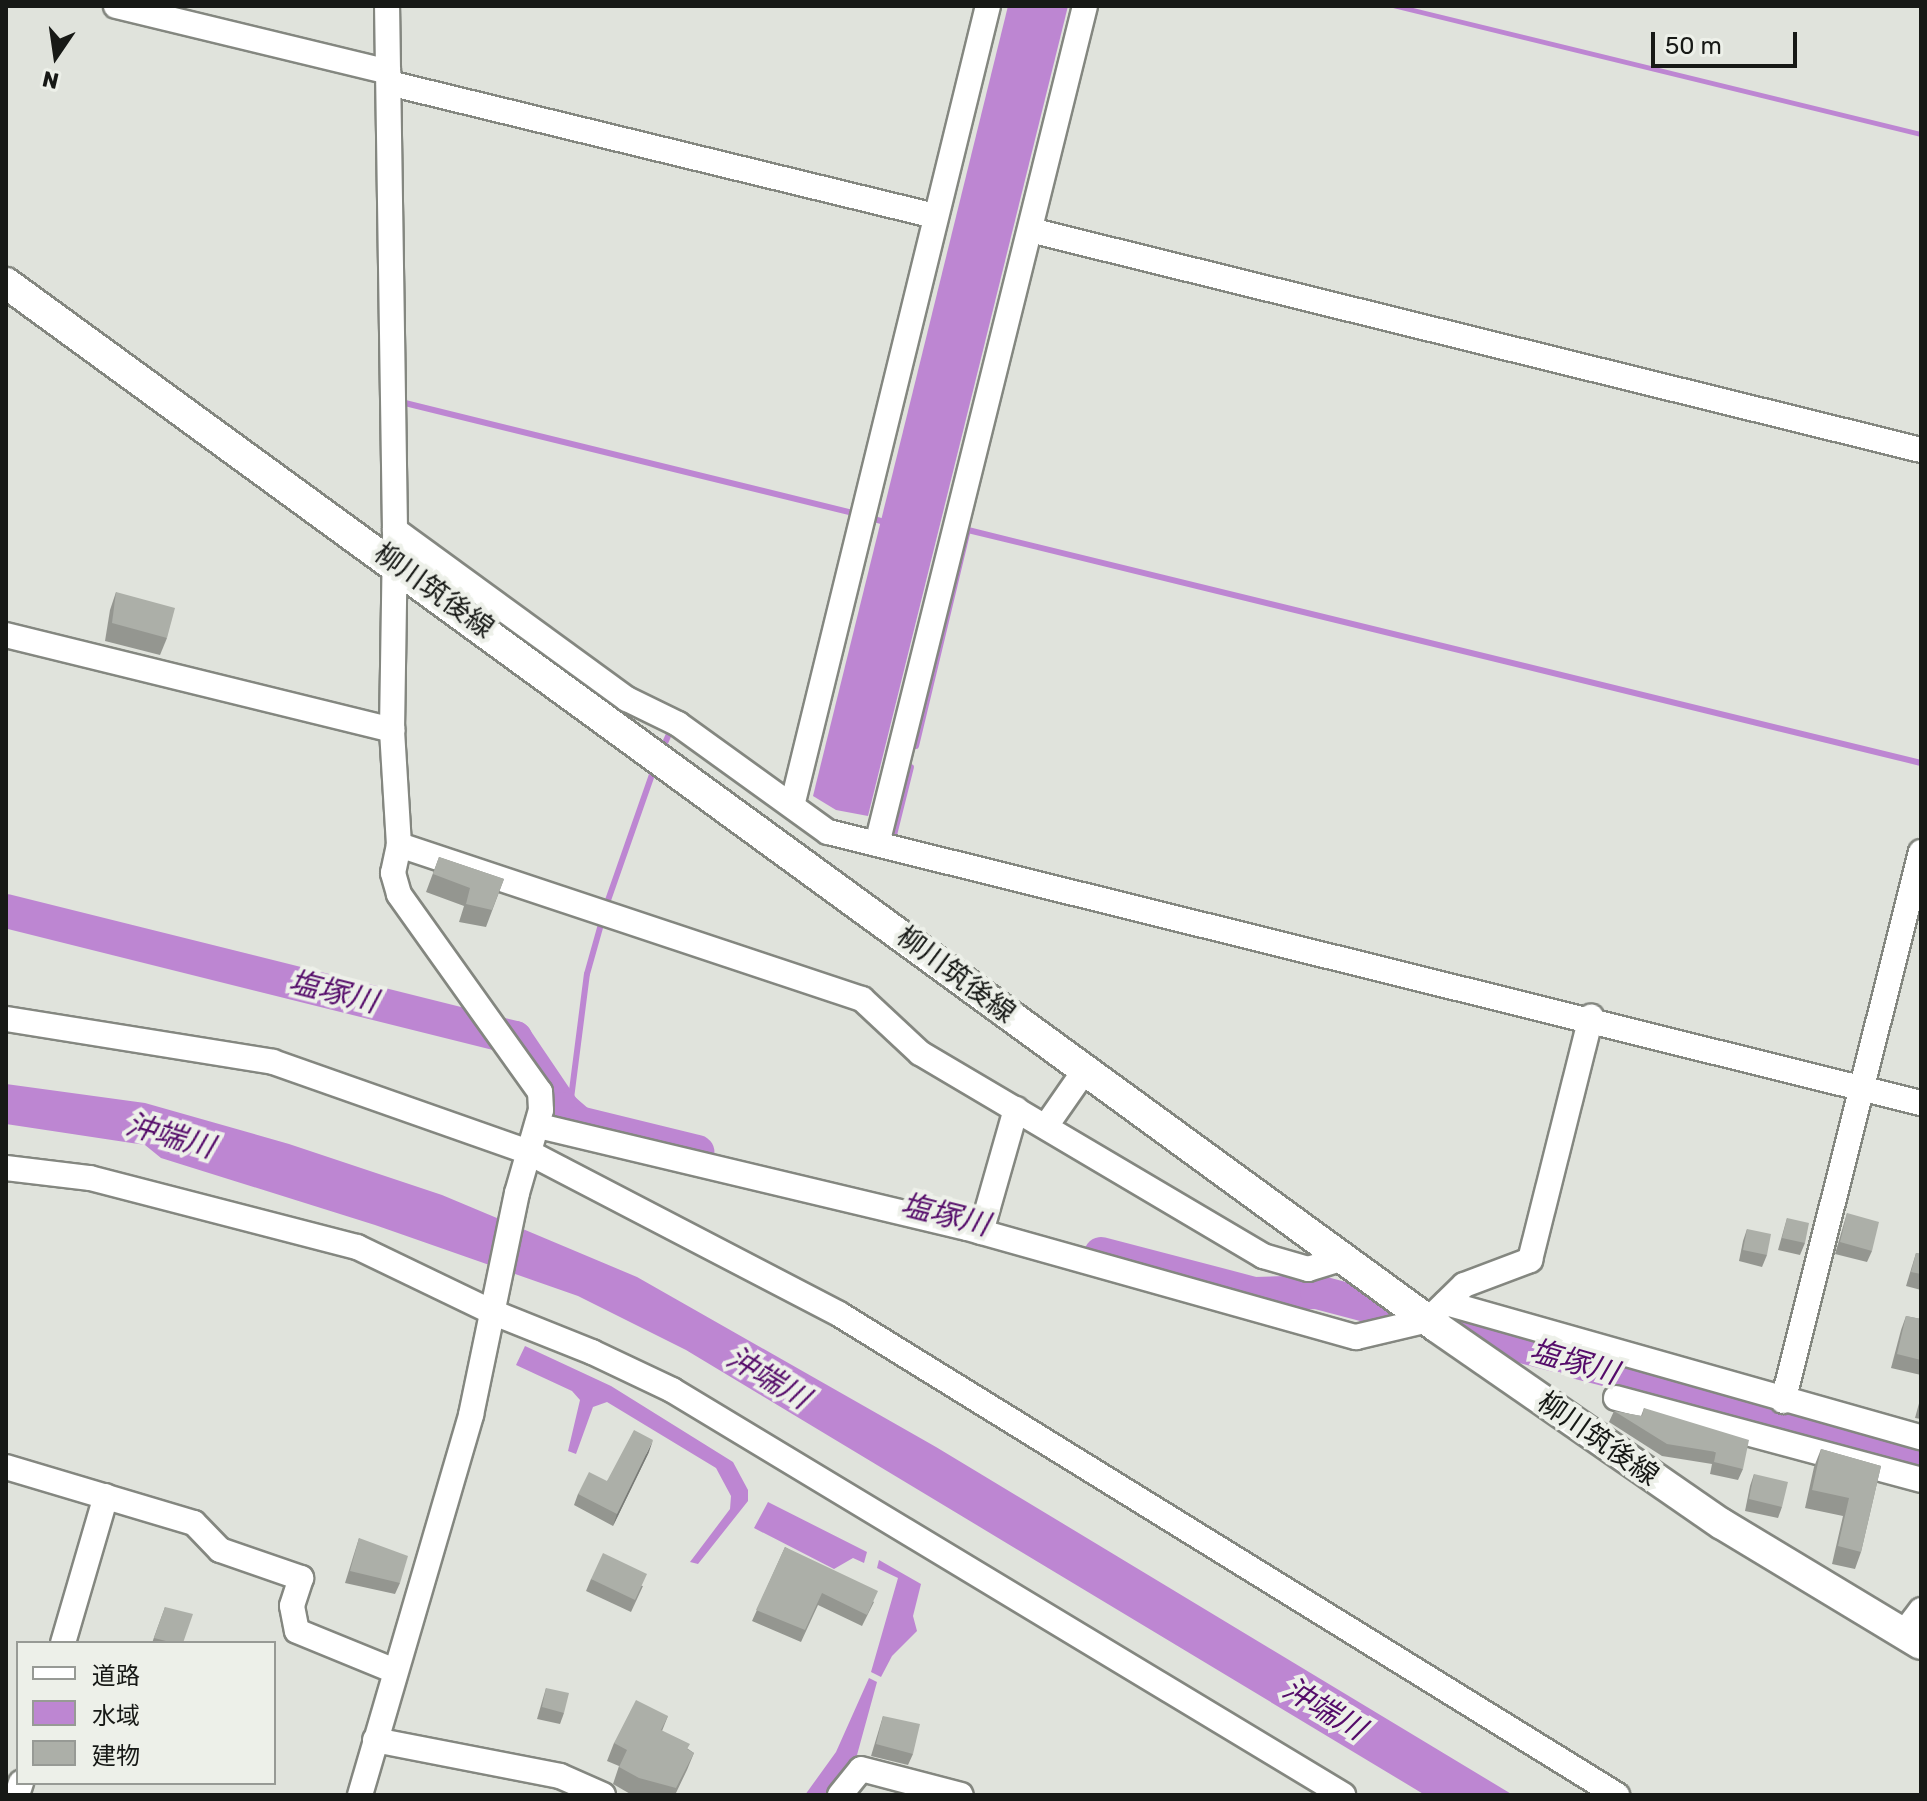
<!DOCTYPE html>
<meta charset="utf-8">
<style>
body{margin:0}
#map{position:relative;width:1927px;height:1801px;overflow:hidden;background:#e0e3dc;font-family:Rubik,"Noto Sans JP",sans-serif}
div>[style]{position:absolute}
.water>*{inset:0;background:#bd86d2}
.stream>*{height:6px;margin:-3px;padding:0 3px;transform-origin:3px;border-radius:3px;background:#bd86d2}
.river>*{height:34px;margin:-17px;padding:0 17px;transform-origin:17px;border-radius:17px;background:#bd86d2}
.roads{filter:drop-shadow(2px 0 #848780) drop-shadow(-2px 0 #848780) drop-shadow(0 2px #848780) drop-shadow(0 -2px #848780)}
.minor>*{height:24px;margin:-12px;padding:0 12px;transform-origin:12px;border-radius:12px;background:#fff}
.major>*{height:30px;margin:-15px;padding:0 15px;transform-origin:15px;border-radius:15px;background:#fff}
.wall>*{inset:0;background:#949690}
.shaded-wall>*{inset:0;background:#787a76}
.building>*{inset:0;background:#acafa8}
span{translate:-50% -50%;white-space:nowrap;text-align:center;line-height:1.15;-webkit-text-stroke:8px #edf0e9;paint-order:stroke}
.street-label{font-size:28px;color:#171916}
.water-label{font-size:30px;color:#550c6a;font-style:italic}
.frame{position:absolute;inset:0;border:8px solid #171916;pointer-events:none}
.legend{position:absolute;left:16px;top:1641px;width:260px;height:144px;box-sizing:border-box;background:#edf0e9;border:2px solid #979a95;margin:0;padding:10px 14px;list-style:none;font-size:24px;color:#171916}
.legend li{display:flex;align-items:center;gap:16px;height:40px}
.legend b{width:40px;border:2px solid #979a95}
.north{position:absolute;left:16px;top:16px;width:80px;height:80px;-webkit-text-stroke:6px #edf0e9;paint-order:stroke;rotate:193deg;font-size:22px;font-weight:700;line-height:32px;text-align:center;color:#171916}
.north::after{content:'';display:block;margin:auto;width:28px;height:36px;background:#171916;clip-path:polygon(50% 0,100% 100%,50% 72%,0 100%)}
.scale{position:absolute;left:1651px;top:32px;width:146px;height:36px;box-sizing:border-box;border:4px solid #171916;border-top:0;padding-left:10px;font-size:24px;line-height:28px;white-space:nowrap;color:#171916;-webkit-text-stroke:6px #edf0e9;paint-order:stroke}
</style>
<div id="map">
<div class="water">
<i style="clip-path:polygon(1008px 6px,1068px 6px,868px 816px,836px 810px,813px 796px)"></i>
<i style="clip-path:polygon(1385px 6px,1405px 6px,1921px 132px,1921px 137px)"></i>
<i style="clip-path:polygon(6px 1084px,145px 1103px,289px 1144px,442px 1195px,637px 1277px,936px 1447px,1513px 1795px,1425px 1795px,686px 1350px,578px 1296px,375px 1225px,161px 1158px,145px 1145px,6px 1124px)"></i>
<i style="clip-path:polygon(1506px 1329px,1921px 1446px,1921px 1467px,1575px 1379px,1513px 1351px)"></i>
<i style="clip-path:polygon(525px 1346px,611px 1386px,733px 1462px,748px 1490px,748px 1501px,698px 1564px,690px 1562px,730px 1509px,731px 1496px,716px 1468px,607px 1402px,593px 1407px,576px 1454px,568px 1451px,580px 1400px,572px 1391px,516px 1365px)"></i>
<i style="clip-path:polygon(768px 1502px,867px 1552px,864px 1563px,853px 1558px,834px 1569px,754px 1528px)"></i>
<i style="clip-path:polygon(879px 1560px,921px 1584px,913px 1616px,917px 1631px,892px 1656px,881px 1677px,871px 1672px,898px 1578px,877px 1568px)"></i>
<i style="clip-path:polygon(869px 1678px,877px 1682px,857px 1755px,829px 1795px,805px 1795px,836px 1752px)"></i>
</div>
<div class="stream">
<i style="left:405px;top:403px;width:464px;rotate:13.8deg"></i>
<i style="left:867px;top:517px;width:15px;rotate:16deg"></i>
<i style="left:916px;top:746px;width:222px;rotate:-76.5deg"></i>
<i style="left:968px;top:530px;width:981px;rotate:13.74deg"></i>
<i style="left:661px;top:752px;width:22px;rotate:-66deg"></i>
<i style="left:670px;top:732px;width:7px;rotate:34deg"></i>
<i style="left:893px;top:839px;width:74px;rotate:-76deg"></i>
<i style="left:606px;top:906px;width:148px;rotate:-70.7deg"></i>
<i style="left:569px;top:1114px;width:141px;rotate:-82.7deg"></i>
<i style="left:587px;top:974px;width:59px;rotate:-74.3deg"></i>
</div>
<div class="river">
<i style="left:6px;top:911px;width:525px;rotate:14.01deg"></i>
<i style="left:515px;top:1038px;width:86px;rotate:55.9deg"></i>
<i style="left:563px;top:1109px;width:21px;rotate:41deg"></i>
<i style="left:579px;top:1123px;width:122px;rotate:13.8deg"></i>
<i style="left:1101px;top:1254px;width:159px;rotate:14.6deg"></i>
<i style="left:1255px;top:1294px;width:62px;rotate:-1.8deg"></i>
<i style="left:1317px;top:1292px;width:247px;rotate:14.8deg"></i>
</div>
<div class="roads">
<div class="minor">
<i style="left:116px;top:6px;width:280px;rotate:13.6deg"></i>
<i style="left:389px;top:83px;width:562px;rotate:13.69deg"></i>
<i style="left:1030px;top:230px;width:918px;rotate:13.87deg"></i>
<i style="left:395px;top:530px;width:287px;rotate:36.1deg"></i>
<i style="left:627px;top:699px;width:57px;rotate:26.1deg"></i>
<i style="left:678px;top:724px;width:185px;rotate:35.8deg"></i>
<i style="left:828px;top:832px;width:1126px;rotate:13.93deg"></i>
<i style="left:6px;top:635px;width:398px;rotate:13.8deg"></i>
<i style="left:793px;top:802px;width:820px;rotate:-76.24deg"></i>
<i style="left:877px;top:844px;width:863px;rotate:-76.06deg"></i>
<i style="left:399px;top:845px;width:488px;rotate:18.4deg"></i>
<i style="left:862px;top:999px;width:79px;rotate:43deg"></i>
<i style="left:920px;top:1053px;width:399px;rotate:30.6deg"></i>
<i style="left:1263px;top:1256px;width:47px;rotate:16.1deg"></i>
<i style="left:1308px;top:1269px;width:39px;rotate:-17deg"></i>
<i style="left:6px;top:1019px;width:270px;rotate:9.1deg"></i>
<i style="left:273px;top:1062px;width:268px;rotate:19.4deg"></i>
<i style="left:526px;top:1151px;width:353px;rotate:27.5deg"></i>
<i style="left:839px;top:1314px;width:915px;rotate:31.73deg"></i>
<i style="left:539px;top:1126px;width:440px;rotate:13.4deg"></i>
<i style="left:967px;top:1228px;width:404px;rotate:15.7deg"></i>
<i style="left:1356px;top:1337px;width:74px;rotate:-13.3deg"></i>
<i style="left:1428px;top:1320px;width:50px;rotate:-44.2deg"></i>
<i style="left:1464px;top:1285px;width:71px;rotate:-20.7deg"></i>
<i style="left:1530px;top:1260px;width:251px;rotate:-75.9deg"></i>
<i style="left:1046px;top:1126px;width:68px;rotate:-55.1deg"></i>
<i style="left:6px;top:1168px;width:85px;rotate:6.8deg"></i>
<i style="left:90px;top:1178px;width:276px;rotate:14.5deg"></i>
<i style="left:357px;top:1247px;width:150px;rotate:25.7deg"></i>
<i style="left:492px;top:1312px;width:108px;rotate:21.8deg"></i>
<i style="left:592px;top:1352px;width:89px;rotate:25.4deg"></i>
<i style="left:672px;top:1390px;width:784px;rotate:31.11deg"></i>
<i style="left:981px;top:1232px;width:128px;rotate:-74.1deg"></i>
<i style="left:1446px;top:1303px;width:494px;rotate:15.8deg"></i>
<i style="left:1616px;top:1398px;width:316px;rotate:15deg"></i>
<i style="left:1783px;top:1401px;width:566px;rotate:-75.89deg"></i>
<i style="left:6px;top:1467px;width:196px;rotate:16.6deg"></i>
<i style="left:194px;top:1523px;width:37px;rotate:46deg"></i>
<i style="left:220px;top:1550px;width:86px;rotate:19.1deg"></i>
<i style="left:301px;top:1578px;width:29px;rotate:108deg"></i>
<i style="left:292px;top:1606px;width:25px;rotate:79deg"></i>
<i style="left:297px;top:1631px;width:106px;rotate:22.2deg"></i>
<i style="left:1903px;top:1634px;width:30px;rotate:-53deg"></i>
<i style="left:63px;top:1643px;width:153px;rotate:-73.7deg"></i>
<i style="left:375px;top:1740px;width:188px;rotate:11deg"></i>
<i style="left:560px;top:1776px;width:47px;rotate:23.8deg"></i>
<i style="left:17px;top:1795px;width:13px;rotate:-72deg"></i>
<i style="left:360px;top:1795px;width:396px;rotate:-73.7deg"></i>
<i style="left:471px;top:1415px;width:227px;rotate:-78.3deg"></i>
<i style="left:517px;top:1193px;width:86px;rotate:-73.9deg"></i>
<i style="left:541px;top:1110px;width:18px;rotate:-93deg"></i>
<i style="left:540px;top:1092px;width:243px;rotate:-125.5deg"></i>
<i style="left:399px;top:894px;width:22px;rotate:-106deg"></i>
<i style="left:393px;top:873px;width:29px;rotate:-78deg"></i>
<i style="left:399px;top:845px;width:115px;rotate:-93.5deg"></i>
<i style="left:392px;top:730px;width:200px;rotate:-89.1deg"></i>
<i style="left:395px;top:530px;width:524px;rotate:-90.87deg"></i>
<i style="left:840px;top:1795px;width:33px;rotate:-51deg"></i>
<i style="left:861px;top:1769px;width:103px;rotate:14.6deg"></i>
</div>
<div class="major">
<i style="left:6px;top:283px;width:1771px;rotate:36.11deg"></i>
<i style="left:1437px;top:1327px;width:346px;rotate:34.7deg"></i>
<i style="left:1722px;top:1524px;width:232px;rotate:31.1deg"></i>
</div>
</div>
<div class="wall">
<i style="clip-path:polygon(116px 592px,167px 638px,160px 655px,105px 641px,110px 610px)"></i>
<i style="clip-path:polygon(439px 857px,504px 879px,486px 927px,459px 922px,464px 906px,426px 892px)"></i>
<i style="clip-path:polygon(1847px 1213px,1872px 1251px,1867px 1262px,1835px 1254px)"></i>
<i style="clip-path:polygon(1787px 1218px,1805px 1243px,1800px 1255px,1778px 1250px)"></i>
<i style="clip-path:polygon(1747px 1229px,1767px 1255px,1762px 1267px,1739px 1261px,1743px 1241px)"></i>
<i style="clip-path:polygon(1916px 1253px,1921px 1254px,1921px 1290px,1906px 1286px)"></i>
<i style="clip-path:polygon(1906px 1316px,1921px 1319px,1921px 1375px,1891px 1368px,1901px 1330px)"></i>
<i style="clip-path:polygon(1921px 1396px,1921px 1419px,1915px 1418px)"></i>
<i style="clip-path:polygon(1644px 1408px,1743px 1469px,1738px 1480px,1710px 1474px,1712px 1464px,1662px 1456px,1609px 1422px,1614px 1411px,1641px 1416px)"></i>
<i style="clip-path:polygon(1821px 1449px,1881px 1466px,1861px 1552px,1855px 1569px,1832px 1564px,1843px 1516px,1805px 1508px,1814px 1467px)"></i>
<i style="clip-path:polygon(649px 1452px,613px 1526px,574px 1505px,578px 1494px,607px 1481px)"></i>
<i style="clip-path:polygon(1754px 1474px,1782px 1507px,1778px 1518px,1745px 1511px,1750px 1486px)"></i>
<i style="clip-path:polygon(359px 1538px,400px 1583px,395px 1594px,345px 1583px)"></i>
<i style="clip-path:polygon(785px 1547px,874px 1602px,862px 1626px,818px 1605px,801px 1642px,752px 1621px)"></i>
<i style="clip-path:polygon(591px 1579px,643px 1586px,631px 1612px,586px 1591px)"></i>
<i style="clip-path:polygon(165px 1607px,183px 1643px,152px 1643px)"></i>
<i style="clip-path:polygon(546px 1688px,564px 1713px,560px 1724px,537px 1719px)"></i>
<i style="clip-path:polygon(668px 1716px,662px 1731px,694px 1753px,687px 1770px,675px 1795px,632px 1795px,613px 1784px,619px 1766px,607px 1761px,614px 1743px)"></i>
<i style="clip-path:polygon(883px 1716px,913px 1754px,908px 1765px,871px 1756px)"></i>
</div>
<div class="shaded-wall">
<i style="clip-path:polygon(653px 1440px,649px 1452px,613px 1526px,617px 1514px)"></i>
</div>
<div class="building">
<i style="clip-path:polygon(116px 592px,175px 608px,167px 638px,112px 623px)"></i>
<i style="clip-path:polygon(439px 857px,504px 879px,492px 910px,466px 904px,470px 888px,433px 874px)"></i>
<i style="clip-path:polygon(1847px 1213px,1879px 1222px,1872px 1251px,1840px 1242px)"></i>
<i style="clip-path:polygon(1787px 1218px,1809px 1223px,1805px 1243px,1782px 1238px)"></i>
<i style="clip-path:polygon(1747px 1229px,1771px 1234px,1767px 1255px,1743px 1250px)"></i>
<i style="clip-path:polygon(1916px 1253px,1921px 1254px,1921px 1274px,1911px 1272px)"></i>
<i style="clip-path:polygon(1906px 1316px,1921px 1319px,1921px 1360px,1897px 1354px)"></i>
<i style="clip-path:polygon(1644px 1408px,1749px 1440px,1743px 1469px,1714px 1462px,1716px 1452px,1667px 1444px,1614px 1411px,1642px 1416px)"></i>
<i style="clip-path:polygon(634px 1430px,653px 1440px,617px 1514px,578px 1494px,589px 1472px,607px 1481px)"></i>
<i style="clip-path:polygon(1821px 1449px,1881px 1466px,1861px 1552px,1838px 1546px,1849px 1498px,1812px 1490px)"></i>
<i style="clip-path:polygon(1754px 1474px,1788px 1482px,1782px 1507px,1749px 1499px)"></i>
<i style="clip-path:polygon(359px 1538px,408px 1556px,400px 1583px,350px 1571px)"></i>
<i style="clip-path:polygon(785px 1547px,878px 1591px,867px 1615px,822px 1593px,805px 1630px,756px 1610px)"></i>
<i style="clip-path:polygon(603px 1553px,647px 1574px,635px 1600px,591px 1579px)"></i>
<i style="clip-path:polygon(165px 1607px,193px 1614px,183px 1643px,174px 1643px,154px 1638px)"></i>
<i style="clip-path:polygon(546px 1688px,569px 1693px,564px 1713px,542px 1707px)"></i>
<i style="clip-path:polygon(636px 1700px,668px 1716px,661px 1730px,690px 1744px,687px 1749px,694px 1753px,676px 1788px,639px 1778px,619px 1767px,627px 1750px,614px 1743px)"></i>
<i style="clip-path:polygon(883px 1716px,920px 1724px,913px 1754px,876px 1744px)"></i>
</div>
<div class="street-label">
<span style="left:434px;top:591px;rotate:36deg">柳川筑後線</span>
<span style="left:956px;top:975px;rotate:37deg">柳川筑後線</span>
<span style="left:1598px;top:1439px;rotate:35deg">柳川筑後線</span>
</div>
<div class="water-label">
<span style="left:333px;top:992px;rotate:14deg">塩塚川</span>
<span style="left:170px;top:1136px;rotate:16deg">沖端川</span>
<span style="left:945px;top:1215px;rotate:14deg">塩塚川</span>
<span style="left:1574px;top:1362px;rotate:16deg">塩塚川</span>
<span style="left:768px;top:1378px;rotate:31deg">沖端川</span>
<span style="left:1324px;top:1709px;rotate:31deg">沖端川</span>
</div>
<div class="frame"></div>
<ul class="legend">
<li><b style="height:10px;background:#fff"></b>道路</li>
<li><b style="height:22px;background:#bd86d2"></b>水域</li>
<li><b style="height:22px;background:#acafa8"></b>建物</li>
</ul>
<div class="north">N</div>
<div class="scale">50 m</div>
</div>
